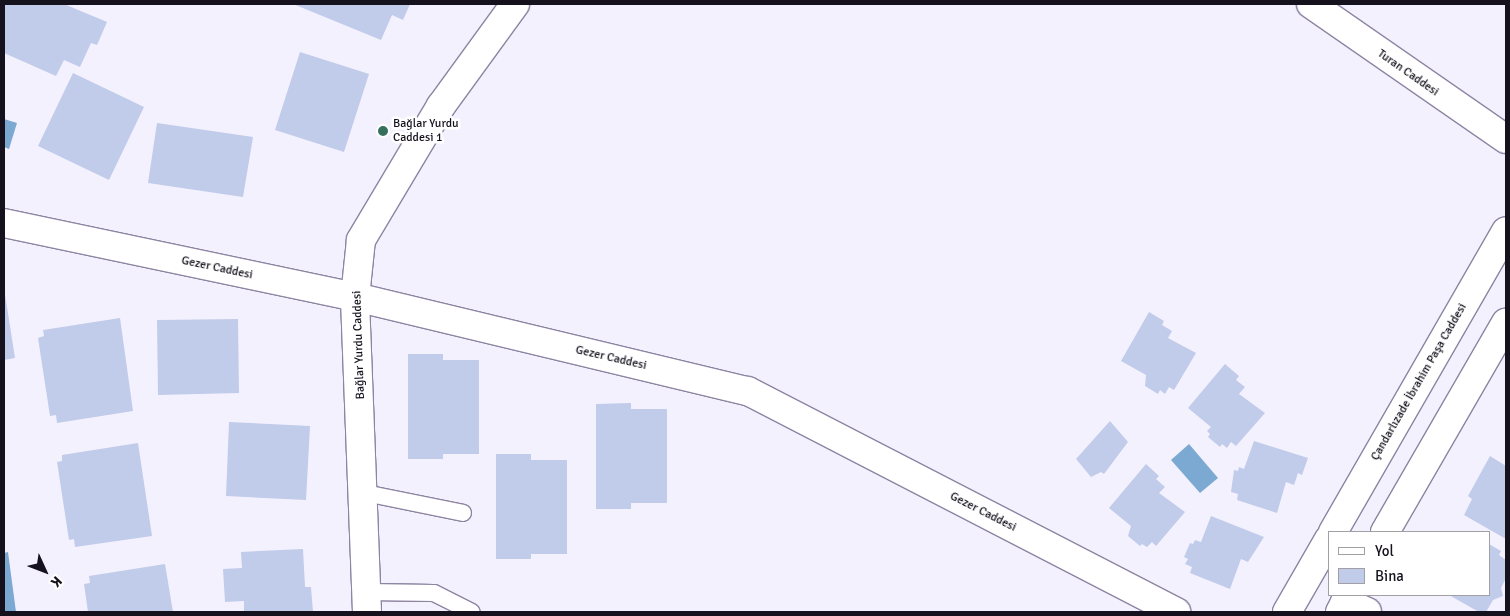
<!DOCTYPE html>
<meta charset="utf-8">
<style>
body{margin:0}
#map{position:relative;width:1510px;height:616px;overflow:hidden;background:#f4f1fe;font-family:Signika,sans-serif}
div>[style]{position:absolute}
.water>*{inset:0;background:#7ca9d2}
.building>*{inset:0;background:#c1cbea}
.roads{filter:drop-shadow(1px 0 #8d84a2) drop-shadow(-1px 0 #8d84a2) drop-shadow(0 1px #8d84a2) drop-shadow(0 -1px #8d84a2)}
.lane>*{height:16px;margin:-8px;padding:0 8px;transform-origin:8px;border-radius:8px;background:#fff}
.street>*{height:28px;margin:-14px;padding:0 14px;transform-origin:14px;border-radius:14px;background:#fff}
.secondary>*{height:28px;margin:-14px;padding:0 14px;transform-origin:14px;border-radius:14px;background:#fff}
.dots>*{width:14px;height:14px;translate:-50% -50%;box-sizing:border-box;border:2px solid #fff;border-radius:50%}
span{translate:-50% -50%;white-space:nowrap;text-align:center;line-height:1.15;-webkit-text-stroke:5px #fff;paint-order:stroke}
.street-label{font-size:12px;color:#16121d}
.poi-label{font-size:12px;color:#16121d}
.left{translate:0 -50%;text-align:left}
.frame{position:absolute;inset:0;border:5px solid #16121d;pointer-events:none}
.legend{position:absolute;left:1328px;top:531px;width:162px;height:65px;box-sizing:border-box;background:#fff;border:1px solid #a2a0a5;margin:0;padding:6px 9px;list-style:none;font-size:15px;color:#16121d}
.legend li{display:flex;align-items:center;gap:10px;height:25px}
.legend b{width:25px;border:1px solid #a2a0a5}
.north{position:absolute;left:20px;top:546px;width:50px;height:50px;-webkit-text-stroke:4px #fff;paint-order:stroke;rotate:133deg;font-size:14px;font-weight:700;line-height:20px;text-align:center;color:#16121d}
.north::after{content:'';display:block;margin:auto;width:18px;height:22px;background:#16121d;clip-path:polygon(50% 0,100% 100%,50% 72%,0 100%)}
</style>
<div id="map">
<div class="water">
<i style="clip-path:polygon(4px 119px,17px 123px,9px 149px,4px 147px)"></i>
<i style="clip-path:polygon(1189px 444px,1218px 478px,1200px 493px,1171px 460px)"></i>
<i style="clip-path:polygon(8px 552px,16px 612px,4px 612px,4px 553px)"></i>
</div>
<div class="building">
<i style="clip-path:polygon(4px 4px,64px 4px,107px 22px,97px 45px,91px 43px,80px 67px,64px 60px,56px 76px,4px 53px)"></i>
<i style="clip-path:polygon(293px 4px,410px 4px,403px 20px,392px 15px,381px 40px)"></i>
<i style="clip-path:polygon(300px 52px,369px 74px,344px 152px,275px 130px)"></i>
<i style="clip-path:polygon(73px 73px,144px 107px,109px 180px,38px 146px)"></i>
<i style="clip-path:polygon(157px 123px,253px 137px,243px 197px,148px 183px)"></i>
<i style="clip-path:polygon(4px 288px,15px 358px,4px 360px)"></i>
<i style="clip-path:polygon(1149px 312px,1164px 321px,1162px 325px,1172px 331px,1168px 338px,1196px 353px,1174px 390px,1169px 387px,1165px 394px,1160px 390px,1158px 394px,1145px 386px,1146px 375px,1121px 361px)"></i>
<i style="clip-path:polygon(120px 318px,133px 411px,57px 423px,56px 415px,50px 416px,38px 338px,44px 336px,43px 330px)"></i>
<i style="clip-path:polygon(238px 319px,239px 393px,158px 395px,157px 320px)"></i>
<i style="clip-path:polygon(408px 354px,443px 354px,443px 360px,479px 360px,479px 454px,443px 454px,443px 459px,408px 459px)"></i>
<i style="clip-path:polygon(1225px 364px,1239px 376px,1236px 380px,1245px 387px,1239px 394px,1265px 413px,1236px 446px,1231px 442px,1227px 448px,1222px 444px,1220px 447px,1208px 437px,1210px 434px,1207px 431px,1211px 427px,1188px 408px)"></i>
<i style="clip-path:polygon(631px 403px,631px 409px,667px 409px,667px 503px,631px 503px,631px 509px,596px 509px,596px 404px)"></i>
<i style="clip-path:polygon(1110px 421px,1128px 442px,1104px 474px,1101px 472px,1091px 477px,1076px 459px)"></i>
<i style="clip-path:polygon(229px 422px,310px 426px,306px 500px,226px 496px)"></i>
<i style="clip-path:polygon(1254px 441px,1308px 458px,1302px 475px,1298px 473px,1294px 485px,1286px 482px,1277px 513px,1237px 500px,1238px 494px,1231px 492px,1234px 470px,1238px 471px,1239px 467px,1244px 469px)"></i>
<i style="clip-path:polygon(138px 443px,152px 536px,75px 547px,74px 539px,69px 540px,57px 462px,62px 461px,62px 455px)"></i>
<i style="clip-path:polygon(496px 454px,531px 454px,531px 460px,567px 460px,567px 554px,531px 554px,531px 559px,496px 559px)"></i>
<i style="clip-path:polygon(1490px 456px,1506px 466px,1506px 539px,1464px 515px,1472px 499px,1468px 496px)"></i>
<i style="clip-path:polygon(1146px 464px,1159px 476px,1156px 479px,1165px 487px,1159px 493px,1185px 512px,1156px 546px,1152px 542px,1147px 547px,1142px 544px,1140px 546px,1128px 536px,1131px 526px,1109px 508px)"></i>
<i style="clip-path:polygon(1211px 516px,1264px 537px,1248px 562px,1241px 559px,1230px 589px,1190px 573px,1192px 567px,1185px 564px,1188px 559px,1184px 557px,1190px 543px,1193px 544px,1195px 540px,1201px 542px)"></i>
<i style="clip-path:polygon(1489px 544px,1501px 551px,1499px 555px,1506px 560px,1506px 578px,1501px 588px,1503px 596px,1493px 600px,1486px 612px,1479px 612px,1449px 595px,1489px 595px)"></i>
<i style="clip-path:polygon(303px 549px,305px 587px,311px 587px,313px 612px,244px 612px,244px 601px,225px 602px,223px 569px,242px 568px,241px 552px)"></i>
<i style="clip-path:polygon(165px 564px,173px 612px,88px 612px,84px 584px,90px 583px,89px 576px)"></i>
</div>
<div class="roads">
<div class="lane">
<i style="left:365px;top:493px;width:100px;rotate:11.5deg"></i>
<i style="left:367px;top:592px;width:67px;rotate:0.9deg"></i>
<i style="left:434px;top:593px;width:42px;rotate:26.6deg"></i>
</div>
<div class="street">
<i style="left:1311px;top:4px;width:237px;rotate:34.7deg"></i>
<i style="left:4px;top:223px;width:359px;rotate:11.9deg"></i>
<i style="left:355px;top:297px;width:404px;rotate:13.5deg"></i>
<i style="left:748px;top:391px;width:482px;rotate:27.3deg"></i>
<i style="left:1345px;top:602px;width:24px;rotate:24deg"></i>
</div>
<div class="secondary">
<i style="left:1333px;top:532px;width:347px;rotate:-60.1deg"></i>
<i style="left:1385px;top:532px;width:242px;rotate:-60deg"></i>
<i style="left:367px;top:612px;width:315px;rotate:-92.2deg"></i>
<i style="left:355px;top:297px;width:57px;rotate:-84deg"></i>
<i style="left:361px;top:240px;width:156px;rotate:-59.2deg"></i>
<i style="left:441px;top:106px;width:126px;rotate:-54deg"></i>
<i style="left:1287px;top:612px;width:84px;rotate:-60.1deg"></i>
<i style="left:1340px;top:612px;width:19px;rotate:-62deg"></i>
</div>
</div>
<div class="dots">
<i style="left:383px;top:131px;background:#34705b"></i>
</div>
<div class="street-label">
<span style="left:1408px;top:73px;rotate:35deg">Turan Caddesi</span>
<span style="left:217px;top:268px;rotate:12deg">Gezer Caddesi</span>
<span style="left:359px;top:345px;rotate:-92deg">Bağlar Yurdu Caddesi</span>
<span style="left:611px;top:358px;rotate:13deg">Gezer Caddesi</span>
<span style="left:1419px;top:382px;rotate:-60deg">Çandarlızade İbrahim Paşa Caddesi</span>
<span style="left:983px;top:512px;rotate:27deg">Gezer Caddesi</span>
</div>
<div class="poi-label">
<span class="left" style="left:393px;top:131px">Bağlar Yurdu<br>Caddesi 1</span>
</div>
<div class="frame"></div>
<ul class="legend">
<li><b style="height:6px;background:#fff"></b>Yol</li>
<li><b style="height:14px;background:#c1cbea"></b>Bina</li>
</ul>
<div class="north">K</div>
</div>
